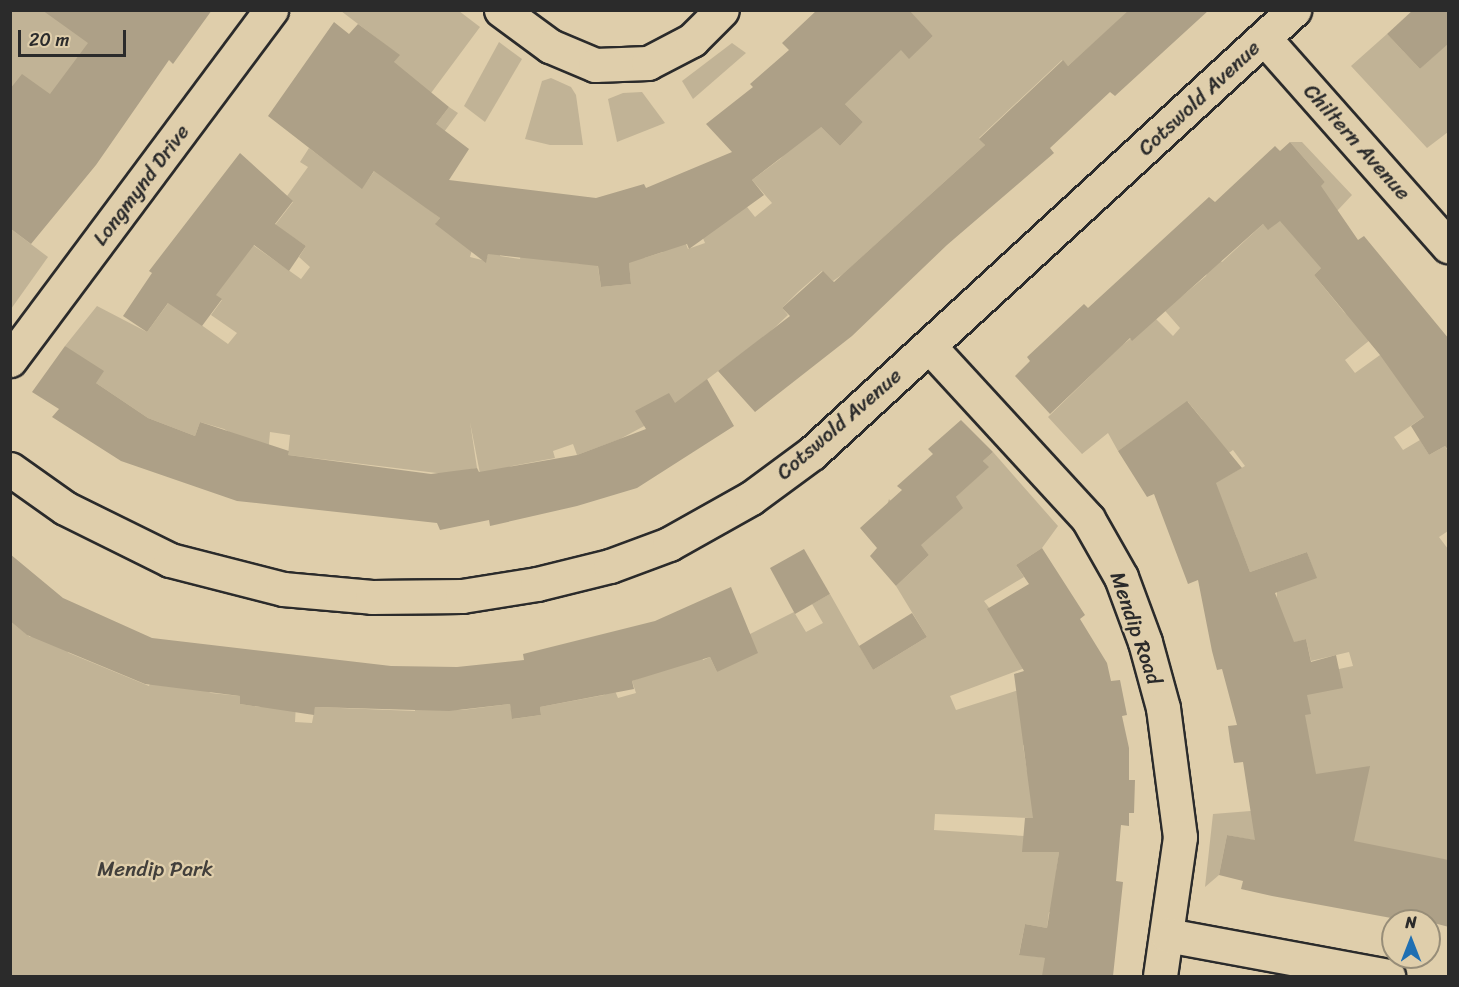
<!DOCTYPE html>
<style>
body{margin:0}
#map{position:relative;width:1459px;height:987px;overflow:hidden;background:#dfceab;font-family:Sriracha,sans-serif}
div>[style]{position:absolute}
.green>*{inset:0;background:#c1b396}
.building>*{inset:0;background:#ada087}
.roads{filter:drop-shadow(2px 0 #2b2b2b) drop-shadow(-2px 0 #2b2b2b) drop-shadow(0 2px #2b2b2b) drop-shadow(0 -2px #2b2b2b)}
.minor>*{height:33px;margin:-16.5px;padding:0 16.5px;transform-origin:16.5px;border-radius:16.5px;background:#dfceab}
span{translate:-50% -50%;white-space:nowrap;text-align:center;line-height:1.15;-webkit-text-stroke:4.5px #dfceab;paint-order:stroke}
.street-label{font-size:21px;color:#2b2b2b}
.park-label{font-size:21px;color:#423f3b}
.frame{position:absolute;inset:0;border:12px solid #2b2b2b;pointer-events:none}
.north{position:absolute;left:1381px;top:909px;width:60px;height:60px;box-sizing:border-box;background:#dfceab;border:2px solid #978d78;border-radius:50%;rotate:0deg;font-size:16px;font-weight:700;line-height:24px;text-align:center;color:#2b2b2b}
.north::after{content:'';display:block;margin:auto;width:21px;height:27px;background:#1f6fb2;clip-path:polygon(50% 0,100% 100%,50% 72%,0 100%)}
.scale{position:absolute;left:18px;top:30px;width:108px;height:27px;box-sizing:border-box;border:3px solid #2b2b2b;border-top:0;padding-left:8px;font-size:18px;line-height:21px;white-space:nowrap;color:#2b2b2b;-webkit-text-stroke:4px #dfceab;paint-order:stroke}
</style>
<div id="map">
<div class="green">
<i style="clip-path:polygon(11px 11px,60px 11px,95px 47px,51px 95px,11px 89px)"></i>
<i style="clip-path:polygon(341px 11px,459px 11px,480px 27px,411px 120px,429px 133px,449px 107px,458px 113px,402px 189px,440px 218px,436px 223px,474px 243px,470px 257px,486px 261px,492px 240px,501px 242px,500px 256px,520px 259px,523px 242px,546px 244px,546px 260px,582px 264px,595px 248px,601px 287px,631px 284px,627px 244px,644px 258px,663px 252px,657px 236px,679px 227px,688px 249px,705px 243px,697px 224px,747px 207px,755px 217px,772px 203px,752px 180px,780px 159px,815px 121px,840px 146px,863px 122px,837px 96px,875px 20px,909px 58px,933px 36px,909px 11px,1129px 11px,1068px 66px,1062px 60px,979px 138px,985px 145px,843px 274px,833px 281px,822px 271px,798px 292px,782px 308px,788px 315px,770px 332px,697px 387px,702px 395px,620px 439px,577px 455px,573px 444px,553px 451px,555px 458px,512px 466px,481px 479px,470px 422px,477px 468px,445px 474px,288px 455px,290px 435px,270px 432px,268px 455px,224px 429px,200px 422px,195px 436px,148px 418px,96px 383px,65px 346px,97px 306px,147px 332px,169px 302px,228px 344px,237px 333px,211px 315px,222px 300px,207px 289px,253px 245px,301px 279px,310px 267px,299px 257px,306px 246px,275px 225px,293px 202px,287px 196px,308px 167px,300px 162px,309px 148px,362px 188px,381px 162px,365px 101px,399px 55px)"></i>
<i style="clip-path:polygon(1387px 34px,1420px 69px,1448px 43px,1448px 132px,1427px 148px,1351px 66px)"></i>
<i style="clip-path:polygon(499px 42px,522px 59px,485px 122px,464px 106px)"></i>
<i style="clip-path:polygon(732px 43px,746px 53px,693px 99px,682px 81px)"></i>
<i style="clip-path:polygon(551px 78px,571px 87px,576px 95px,583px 145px,550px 145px,525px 139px,542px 81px)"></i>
<i style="clip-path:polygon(642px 92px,665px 123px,617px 142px,608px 99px,623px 93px)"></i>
<i style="clip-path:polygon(1290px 142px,1302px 142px,1352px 195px,1337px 211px,1321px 268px,1314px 275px,1344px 312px,1375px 336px,1345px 360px,1355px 373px,1387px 350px,1424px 417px,1394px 437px,1403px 450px,1420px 440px,1429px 455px,1445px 446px,1448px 451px,1448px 531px,1439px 537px,1448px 549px,1448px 860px,1351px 844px,1369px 766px,1314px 852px,1227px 835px,1219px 875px,1205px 887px,1213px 814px,1263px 810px,1306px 695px,1339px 669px,1353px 666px,1349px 652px,1311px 661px,1306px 639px,1274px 648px,1277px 592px,1316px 577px,1307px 552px,1250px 572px,1241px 549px,1235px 551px,1237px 538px,1215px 483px,1245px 466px,1233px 450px,1219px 460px,1202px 419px,1188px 402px,1118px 451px,1108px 433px,1082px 454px,1048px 417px,1121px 346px,1156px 319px,1173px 336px,1180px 328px,1160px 305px,1182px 296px,1206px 276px,1214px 256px,1222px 262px,1263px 224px,1269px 229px,1325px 182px)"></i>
<i style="clip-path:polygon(11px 229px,48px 257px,11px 309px)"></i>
<i style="clip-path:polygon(993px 452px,1058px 526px,1042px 548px,1016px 565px,1024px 577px,984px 601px,1033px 665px,950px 696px,956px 710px,1034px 685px,1066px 738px,1023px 745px,1027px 771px,1055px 819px,935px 814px,934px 830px,1024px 836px,1023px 852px,1059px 852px,1056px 873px,1067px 914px,1049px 912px,1047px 928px,1025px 924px,1019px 954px,1065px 961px,1062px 976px,11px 976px,10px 621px,30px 637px,40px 626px,69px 653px,149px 686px,157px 666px,211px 693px,240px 696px,240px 704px,259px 707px,296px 704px,295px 722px,312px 723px,315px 707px,415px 711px,415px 707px,462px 710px,510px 704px,513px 719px,541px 715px,540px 707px,604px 695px,613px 686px,618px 698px,636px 693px,632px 681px,701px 655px,703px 660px,710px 657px,717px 672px,750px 634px,794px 612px,806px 632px,823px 623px,812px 604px,830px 594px,873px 670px,927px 637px,896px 586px,929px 555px,887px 505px,889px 499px,925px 541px,956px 497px,988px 467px,983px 461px)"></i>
</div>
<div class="building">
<i style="clip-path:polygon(42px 10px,212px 10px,173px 64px,169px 60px,96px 165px,31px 244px,11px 229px,10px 89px,22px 74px,50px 94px,88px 43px)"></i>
<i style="clip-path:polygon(817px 10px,909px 10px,933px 36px,909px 59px,901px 50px,845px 104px,863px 122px,840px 146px,821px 127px,752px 180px,764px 195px,689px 249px,687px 244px,629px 263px,631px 284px,601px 287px,598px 266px,488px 254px,486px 263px,435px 224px,440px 218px,374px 171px,362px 189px,268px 116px,334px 22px,349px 34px,358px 24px,400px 55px,394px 62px,449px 107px,436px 124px,469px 149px,449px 180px,596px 198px,644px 184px,646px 188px,732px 152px,706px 124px,753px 87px,750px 84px,789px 50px,782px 43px)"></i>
<i style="clip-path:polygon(1129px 10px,1209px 10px,1115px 96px,1110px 92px,1050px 148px,1054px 153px,947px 245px,852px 336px,755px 412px,718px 371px,790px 316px,782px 308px,823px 271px,834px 282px,985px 145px,979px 139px,1063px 60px,1068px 66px)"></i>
<i style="clip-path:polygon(1413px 10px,1449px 10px,1449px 43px,1420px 69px,1387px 34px)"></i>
<i style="clip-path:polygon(1290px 142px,1325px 182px,1321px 186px,1358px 240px,1364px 236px,1449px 339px,1449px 451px,1445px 446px,1429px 455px,1411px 426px,1424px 417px,1380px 355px,1314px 275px,1321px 268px,1280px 221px,1268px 230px,1263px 224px,1132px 341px,1130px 338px,1050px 414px,1015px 376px,1030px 361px,1027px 357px,1084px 304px,1088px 308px,1209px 197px,1215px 202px,1275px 146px,1280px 151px)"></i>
<i style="clip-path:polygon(240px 153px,293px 201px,275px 224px,306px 246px,289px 271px,254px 245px,216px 295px,222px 299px,202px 326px,168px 303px,147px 332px,123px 316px,152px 273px,149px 271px)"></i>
<i style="clip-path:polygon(65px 346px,104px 371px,96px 383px,148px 418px,195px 436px,200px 422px,289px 451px,288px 455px,431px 474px,477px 468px,479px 472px,577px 455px,646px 429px,635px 411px,669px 393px,675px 403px,707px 379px,734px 426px,637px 488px,577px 506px,490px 526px,489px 520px,440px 530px,437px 523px,237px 501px,121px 461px,52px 417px,59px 409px,32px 392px)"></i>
<i style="clip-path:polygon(1187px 401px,1242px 468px,1216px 483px,1250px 572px,1307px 552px,1317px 578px,1275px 593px,1294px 642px,1306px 639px,1311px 662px,1336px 655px,1343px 688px,1307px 695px,1311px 714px,1305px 715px,1316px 774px,1370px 766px,1354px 841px,1449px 860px,1449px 927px,1403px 915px,1402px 920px,1272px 896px,1241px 889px,1243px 881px,1219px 875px,1227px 835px,1255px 840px,1243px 762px,1234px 763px,1230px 741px,1228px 726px,1237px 725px,1222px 669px,1217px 670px,1212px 651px,1198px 580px,1188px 584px,1154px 494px,1147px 497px,1118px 451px)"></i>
<i style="clip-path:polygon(961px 420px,993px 452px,983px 461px,989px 467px,956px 497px,963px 508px,921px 545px,929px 555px,896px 586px,870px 556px,877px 548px,860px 528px,902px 490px,897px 486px,933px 454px,928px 449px)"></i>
<i style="clip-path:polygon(1042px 548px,1085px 615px,1080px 619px,1107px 663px,1111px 681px,1120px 680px,1127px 715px,1122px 716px,1129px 748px,1129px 780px,1135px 780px,1134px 813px,1129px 813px,1129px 826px,1121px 825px,1116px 881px,1123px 882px,1113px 976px,1042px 976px,1045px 958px,1019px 955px,1025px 924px,1047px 928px,1059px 852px,1022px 852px,1025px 818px,1033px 818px,1014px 674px,1024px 671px,987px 609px,1029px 584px,1016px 565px)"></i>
<i style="clip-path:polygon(804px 549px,830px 594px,795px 614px,770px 568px)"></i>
<i style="clip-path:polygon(10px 554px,63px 598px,152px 638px,391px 666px,457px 667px,524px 660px,523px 654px,655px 621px,731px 587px,758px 653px,717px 672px,710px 657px,632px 681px,634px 689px,540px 707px,541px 715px,512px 719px,510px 704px,449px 711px,315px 707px,314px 715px,240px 704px,240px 696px,145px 684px,27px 635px,10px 621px)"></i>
<i style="clip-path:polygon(912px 613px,927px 637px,873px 670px,859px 646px)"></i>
</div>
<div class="roads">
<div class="minor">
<i style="left:501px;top:10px;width:61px;rotate:36.3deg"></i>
<i style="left:550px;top:46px;width:49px;rotate:22.9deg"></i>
<i style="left:595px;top:65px;width:53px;rotate:-2.2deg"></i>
<i style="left:648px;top:63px;width:50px;rotate:-27.6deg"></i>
<i style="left:692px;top:40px;width:42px;rotate:-45deg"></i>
<i style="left:1264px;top:38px;width:278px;rotate:48.5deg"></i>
<i style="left:929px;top:346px;width:235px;rotate:47.4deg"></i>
<i style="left:1088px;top:519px;width:67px;rotate:60.4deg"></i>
<i style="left:1121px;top:577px;width:69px;rotate:69.7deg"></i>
<i style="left:1145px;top:642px;width:68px;rotate:74.7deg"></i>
<i style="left:1163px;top:708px;width:130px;rotate:82.5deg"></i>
<i style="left:1180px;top:837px;width:140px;rotate:98.2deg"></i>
<i style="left:10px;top:360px;width:437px;rotate:-53.3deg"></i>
<i style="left:10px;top:469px;width:67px;rotate:35.3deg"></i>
<i style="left:65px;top:508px;width:117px;rotate:26.3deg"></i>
<i style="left:170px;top:560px;width:117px;rotate:14.4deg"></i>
<i style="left:283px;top:589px;width:89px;rotate:5.1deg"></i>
<i style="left:372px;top:597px;width:90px;rotate:-0.6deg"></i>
<i style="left:462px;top:596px;width:76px;rotate:-9.1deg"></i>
<i style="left:537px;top:584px;width:75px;rotate:-13.9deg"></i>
<i style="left:610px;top:566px;width:63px;rotate:-20.4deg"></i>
<i style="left:669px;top:544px;width:94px;rotate:-29.3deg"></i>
<i style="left:751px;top:498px;width:76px;rotate:-36.4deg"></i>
<i style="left:812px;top:453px;width:655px;rotate:-42.59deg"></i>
<i style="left:1167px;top:935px;width:225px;rotate:10.5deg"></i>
</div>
</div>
<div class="street-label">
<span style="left:1199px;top:98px;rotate:-43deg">Cotswold Avenue</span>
<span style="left:1357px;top:142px;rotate:48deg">Chiltern Avenue</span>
<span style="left:141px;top:185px;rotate:-53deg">Longmynd Drive</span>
<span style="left:839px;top:424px;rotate:-41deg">Cotswold Avenue</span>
<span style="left:1136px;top:628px;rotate:71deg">Mendip Road</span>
</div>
<div class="park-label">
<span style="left:155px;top:869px">Mendip Park</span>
</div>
<div class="frame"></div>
<div class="north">N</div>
<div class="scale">20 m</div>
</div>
